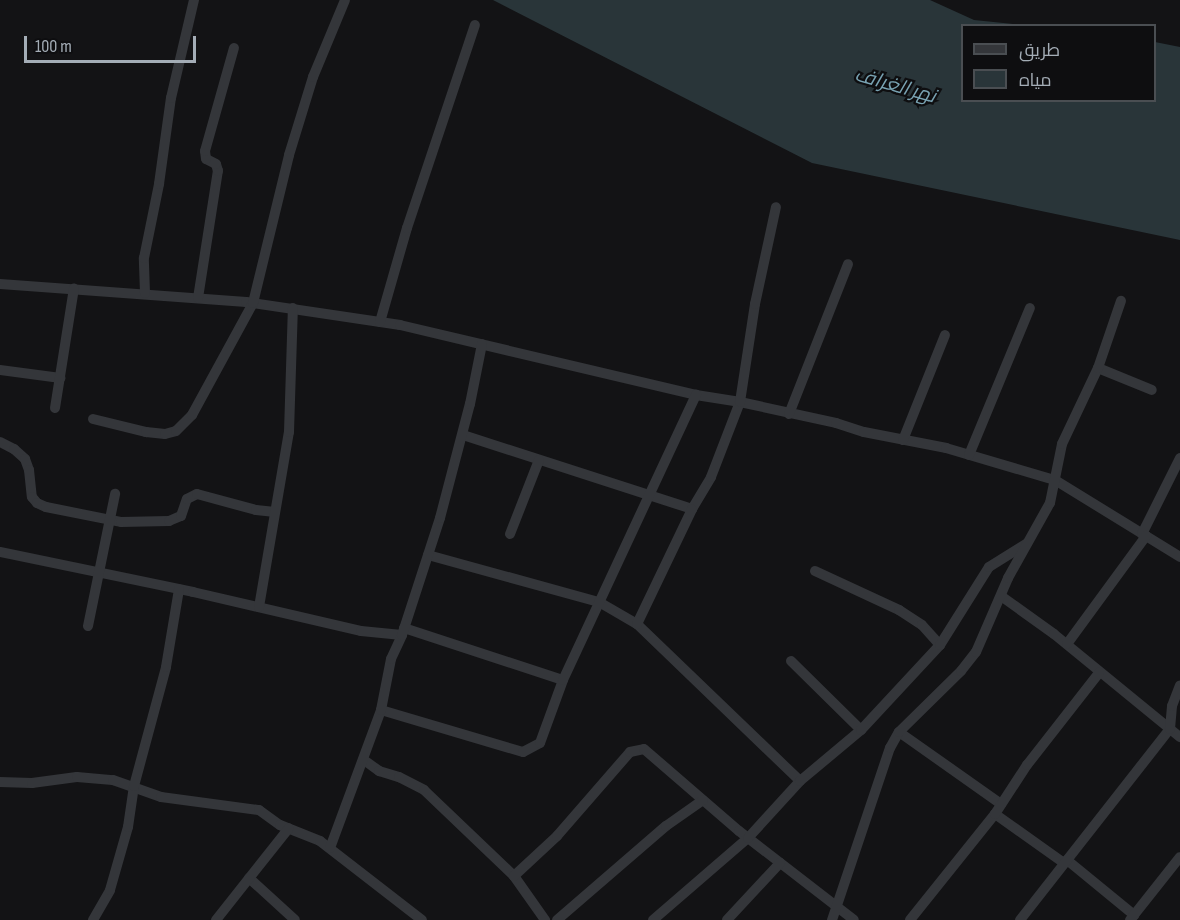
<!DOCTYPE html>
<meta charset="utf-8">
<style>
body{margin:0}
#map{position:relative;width:1180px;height:920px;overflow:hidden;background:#131315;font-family:"Sofia Sans Condensed",Cairo,sans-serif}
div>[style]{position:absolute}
.water>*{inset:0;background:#293539}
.street>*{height:10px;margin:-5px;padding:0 5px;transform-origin:5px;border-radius:5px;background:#34363a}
span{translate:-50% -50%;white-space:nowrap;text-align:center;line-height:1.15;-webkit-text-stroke:4.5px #0e0e10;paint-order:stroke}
.water-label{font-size:20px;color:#79a3b3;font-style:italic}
.legend{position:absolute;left:961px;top:24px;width:195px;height:78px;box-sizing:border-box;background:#0e0e10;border:2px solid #4a4e52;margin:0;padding:8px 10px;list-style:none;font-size:18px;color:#a4adb6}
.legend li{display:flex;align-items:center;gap:12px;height:30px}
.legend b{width:30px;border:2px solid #4a4e52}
.scale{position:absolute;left:24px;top:36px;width:172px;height:27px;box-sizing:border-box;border:3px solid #a4adb6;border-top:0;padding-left:8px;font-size:18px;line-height:21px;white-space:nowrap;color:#a4adb6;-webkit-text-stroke:4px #0e0e10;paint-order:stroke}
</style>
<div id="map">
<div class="water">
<i style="clip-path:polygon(493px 0,930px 0,974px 20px,1022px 25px,962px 26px,962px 100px,1154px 100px,1155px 42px,1180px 47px,1180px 240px,812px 163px)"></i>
</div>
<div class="street">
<i style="left:0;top:284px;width:247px;rotate:4.2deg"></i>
<i style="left:246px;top:302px;width:156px;rotate:8.5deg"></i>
<i style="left:400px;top:325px;width:304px;rotate:13.3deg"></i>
<i style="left:696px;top:395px;width:45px;rotate:9deg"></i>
<i style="left:740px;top:402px;width:98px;rotate:12.3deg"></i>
<i style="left:836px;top:423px;width:29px;rotate:18deg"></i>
<i style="left:864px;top:432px;width:84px;rotate:11deg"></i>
<i style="left:946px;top:448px;width:114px;rotate:16.4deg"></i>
<i style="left:1055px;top:480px;width:147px;rotate:31.6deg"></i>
<i style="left:145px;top:293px;width:35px;rotate:-92deg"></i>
<i style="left:144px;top:258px;width:76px;rotate:-78.5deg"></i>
<i style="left:159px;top:184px;width:87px;rotate:-82.1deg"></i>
<i style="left:171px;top:98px;width:101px;rotate:-76.8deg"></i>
<i style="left:198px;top:298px;width:129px;rotate:-81.1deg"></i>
<i style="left:218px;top:171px;width:7px;rotate:-106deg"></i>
<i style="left:216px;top:164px;width:11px;rotate:-153deg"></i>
<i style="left:206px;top:159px;width:8px;rotate:-97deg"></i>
<i style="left:205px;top:151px;width:107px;rotate:-74.3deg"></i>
<i style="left:380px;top:322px;width:98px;rotate:-74deg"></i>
<i style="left:407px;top:228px;width:214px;rotate:-71.5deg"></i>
<i style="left:1098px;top:368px;width:58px;rotate:22.2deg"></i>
<i style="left:0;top:370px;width:61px;rotate:7.6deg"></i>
<i style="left:55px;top:408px;width:121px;rotate:-81deg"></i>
<i style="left:789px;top:414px;width:161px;rotate:-68.5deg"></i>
<i style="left:93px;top:419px;width:55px;rotate:13.8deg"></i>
<i style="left:146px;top:432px;width:19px;rotate:6deg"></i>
<i style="left:165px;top:434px;width:11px;rotate:-15deg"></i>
<i style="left:176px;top:431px;width:23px;rotate:-45deg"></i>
<i style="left:192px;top:415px;width:128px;rotate:-61.4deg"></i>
<i style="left:253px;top:303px;width:152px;rotate:-76.3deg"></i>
<i style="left:289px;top:155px;width:82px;rotate:-72.9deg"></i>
<i style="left:313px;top:77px;width:83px;rotate:-67.4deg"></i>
<i style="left:463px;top:435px;width:241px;rotate:17.9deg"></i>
<i style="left:692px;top:509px;width:37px;rotate:-59deg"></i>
<i style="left:711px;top:477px;width:80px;rotate:-68.9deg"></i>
<i style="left:740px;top:402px;width:99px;rotate:-81.3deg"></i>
<i style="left:755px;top:304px;width:99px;rotate:-77.8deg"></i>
<i style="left:903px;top:440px;width:113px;rotate:-68.2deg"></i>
<i style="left:0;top:442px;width:16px;rotate:27deg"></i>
<i style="left:14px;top:449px;width:15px;rotate:42deg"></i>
<i style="left:25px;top:459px;width:12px;rotate:70deg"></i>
<i style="left:29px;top:470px;width:27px;rotate:84deg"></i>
<i style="left:32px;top:497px;width:8px;rotate:50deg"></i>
<i style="left:37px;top:503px;width:10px;rotate:24deg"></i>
<i style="left:46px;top:507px;width:76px;rotate:11.3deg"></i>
<i style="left:121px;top:522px;width:48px;rotate:-1.2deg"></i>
<i style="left:169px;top:521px;width:13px;rotate:-23deg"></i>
<i style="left:181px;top:516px;width:18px;rotate:-71deg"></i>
<i style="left:187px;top:499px;width:11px;rotate:-27deg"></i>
<i style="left:197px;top:494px;width:61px;rotate:15.2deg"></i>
<i style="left:256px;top:510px;width:19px;rotate:6deg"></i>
<i style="left:969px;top:455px;width:159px;rotate:-67.5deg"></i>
<i style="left:510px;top:534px;width:79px;rotate:-68.6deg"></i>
<i style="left:1142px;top:534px;width:85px;rotate:-63.4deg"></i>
<i style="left:0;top:552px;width:197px;rotate:11.7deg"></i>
<i style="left:193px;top:592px;width:172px;rotate:13.1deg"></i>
<i style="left:361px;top:631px;width:41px;rotate:5.6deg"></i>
<i style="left:428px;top:555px;width:177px;rotate:15.4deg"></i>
<i style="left:599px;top:602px;width:44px;rotate:30.1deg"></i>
<i style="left:637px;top:624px;width:226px;rotate:43.9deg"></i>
<i style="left:815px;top:571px;width:93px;rotate:24.9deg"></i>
<i style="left:899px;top:610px;width:27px;rotate:33deg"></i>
<i style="left:922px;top:625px;width:27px;rotate:48deg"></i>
<i style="left:1001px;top:596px;width:65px;rotate:35.6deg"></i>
<i style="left:1054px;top:634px;width:163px;rotate:39.3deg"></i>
<i style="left:259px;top:607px;width:178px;rotate:-80.3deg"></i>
<i style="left:289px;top:432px;width:124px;rotate:-88.2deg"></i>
<i style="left:637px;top:624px;width:127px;rotate:-64.4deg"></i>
<i style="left:88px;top:626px;width:135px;rotate:-78.4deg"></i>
<i style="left:404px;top:628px;width:167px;rotate:18.1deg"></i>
<i style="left:1067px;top:644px;width:134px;rotate:-53.8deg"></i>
<i style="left:791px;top:661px;width:98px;rotate:44.6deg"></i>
<i style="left:381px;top:710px;width:148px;rotate:16.5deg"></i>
<i style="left:523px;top:752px;width:19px;rotate:-28deg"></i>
<i style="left:540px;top:743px;width:67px;rotate:-69.9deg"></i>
<i style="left:563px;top:680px;width:315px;rotate:-65deg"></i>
<i style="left:899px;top:732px;width:125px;rotate:35.2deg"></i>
<i style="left:364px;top:760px;width:19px;rotate:36deg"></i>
<i style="left:379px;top:771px;width:21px;rotate:17deg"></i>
<i style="left:399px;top:777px;width:28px;rotate:27deg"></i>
<i style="left:424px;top:790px;width:124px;rotate:43.7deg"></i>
<i style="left:514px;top:876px;width:54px;rotate:54.8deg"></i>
<i style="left:0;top:782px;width:32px;rotate:2deg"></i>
<i style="left:32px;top:783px;width:45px;rotate:-7.6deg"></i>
<i style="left:77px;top:777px;width:36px;rotate:5deg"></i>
<i style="left:113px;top:780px;width:51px;rotate:19.5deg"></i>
<i style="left:161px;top:797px;width:99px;rotate:7.6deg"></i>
<i style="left:259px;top:810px;width:26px;rotate:36deg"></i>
<i style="left:280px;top:825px;width:43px;rotate:21.8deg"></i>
<i style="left:320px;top:841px;width:129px;rotate:37.8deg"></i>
<i style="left:995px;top:814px;width:85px;rotate:35.4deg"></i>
<i style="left:330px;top:848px;width:147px;rotate:-69.7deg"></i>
<i style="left:381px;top:710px;width:52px;rotate:-78.9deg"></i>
<i style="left:391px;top:659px;width:26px;rotate:-65deg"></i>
<i style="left:402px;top:635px;width:123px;rotate:-72deg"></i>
<i style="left:440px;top:518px;width:118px;rotate:-75.3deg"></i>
<i style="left:470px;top:404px;width:61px;rotate:-78.7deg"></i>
<i style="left:1067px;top:860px;width:87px;rotate:39.4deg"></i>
<i style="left:514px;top:876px;width:59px;rotate:-42.9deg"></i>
<i style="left:557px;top:836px;width:111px;rotate:-49deg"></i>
<i style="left:630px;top:752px;width:14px;rotate:-12deg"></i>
<i style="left:644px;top:749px;width:125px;rotate:40.8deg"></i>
<i style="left:739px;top:831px;width:145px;rotate:37.7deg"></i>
<i style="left:249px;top:878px;width:62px;rotate:42.4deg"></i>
<i style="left:93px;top:920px;width:34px;rotate:-60deg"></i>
<i style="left:110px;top:890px;width:66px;rotate:-74.1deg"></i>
<i style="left:128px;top:827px;width:41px;rotate:-81.7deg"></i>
<i style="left:134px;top:786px;width:123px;rotate:-74.9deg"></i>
<i style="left:166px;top:667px;width:79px;rotate:-80.5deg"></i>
<i style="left:216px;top:920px;width:117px;rotate:-51.6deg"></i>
<i style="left:557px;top:920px;width:144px;rotate:-40.8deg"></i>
<i style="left:666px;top:826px;width:45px;rotate:-35.1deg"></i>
<i style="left:653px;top:920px;width:125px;rotate:-40.8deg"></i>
<i style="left:748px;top:838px;width:77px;rotate:-47.6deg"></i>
<i style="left:800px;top:781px;width:80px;rotate:-39.9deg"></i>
<i style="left:861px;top:730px;width:116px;rotate:-47.1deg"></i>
<i style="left:940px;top:645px;width:92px;rotate:-57.9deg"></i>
<i style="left:989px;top:567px;width:44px;rotate:-31.9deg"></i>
<i style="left:727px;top:920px;width:78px;rotate:-47.1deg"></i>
<i style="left:832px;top:920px;width:182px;rotate:-71.4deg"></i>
<i style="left:890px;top:748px;width:18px;rotate:-61deg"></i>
<i style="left:899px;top:732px;width:87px;rotate:-44.5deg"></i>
<i style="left:961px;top:671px;width:24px;rotate:-52deg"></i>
<i style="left:976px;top:652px;width:81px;rotate:-66.6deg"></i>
<i style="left:1008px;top:578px;width:86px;rotate:-60.8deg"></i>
<i style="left:1050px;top:503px;width:60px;rotate:-78.5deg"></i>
<i style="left:1062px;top:444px;width:84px;rotate:-64.7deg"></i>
<i style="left:1098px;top:368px;width:71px;rotate:-71.1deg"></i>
<i style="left:910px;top:920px;width:136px;rotate:-51.3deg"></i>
<i style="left:995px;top:814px;width:59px;rotate:-56.9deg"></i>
<i style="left:1027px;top:765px;width:117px;rotate:-52deg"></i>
<i style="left:1020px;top:920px;width:243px;rotate:-51.9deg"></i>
<i style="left:1170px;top:729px;width:23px;rotate:-85deg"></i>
<i style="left:1172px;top:706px;width:22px;rotate:-69deg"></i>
<i style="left:1130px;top:920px;width:80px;rotate:-51.6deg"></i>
</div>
<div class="water-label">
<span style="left:895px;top:86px;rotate:16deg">نهر الغراف</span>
</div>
<ul class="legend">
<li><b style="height:8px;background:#34363a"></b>طريق</li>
<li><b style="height:16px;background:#293539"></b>مياه</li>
</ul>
<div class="scale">100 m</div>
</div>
